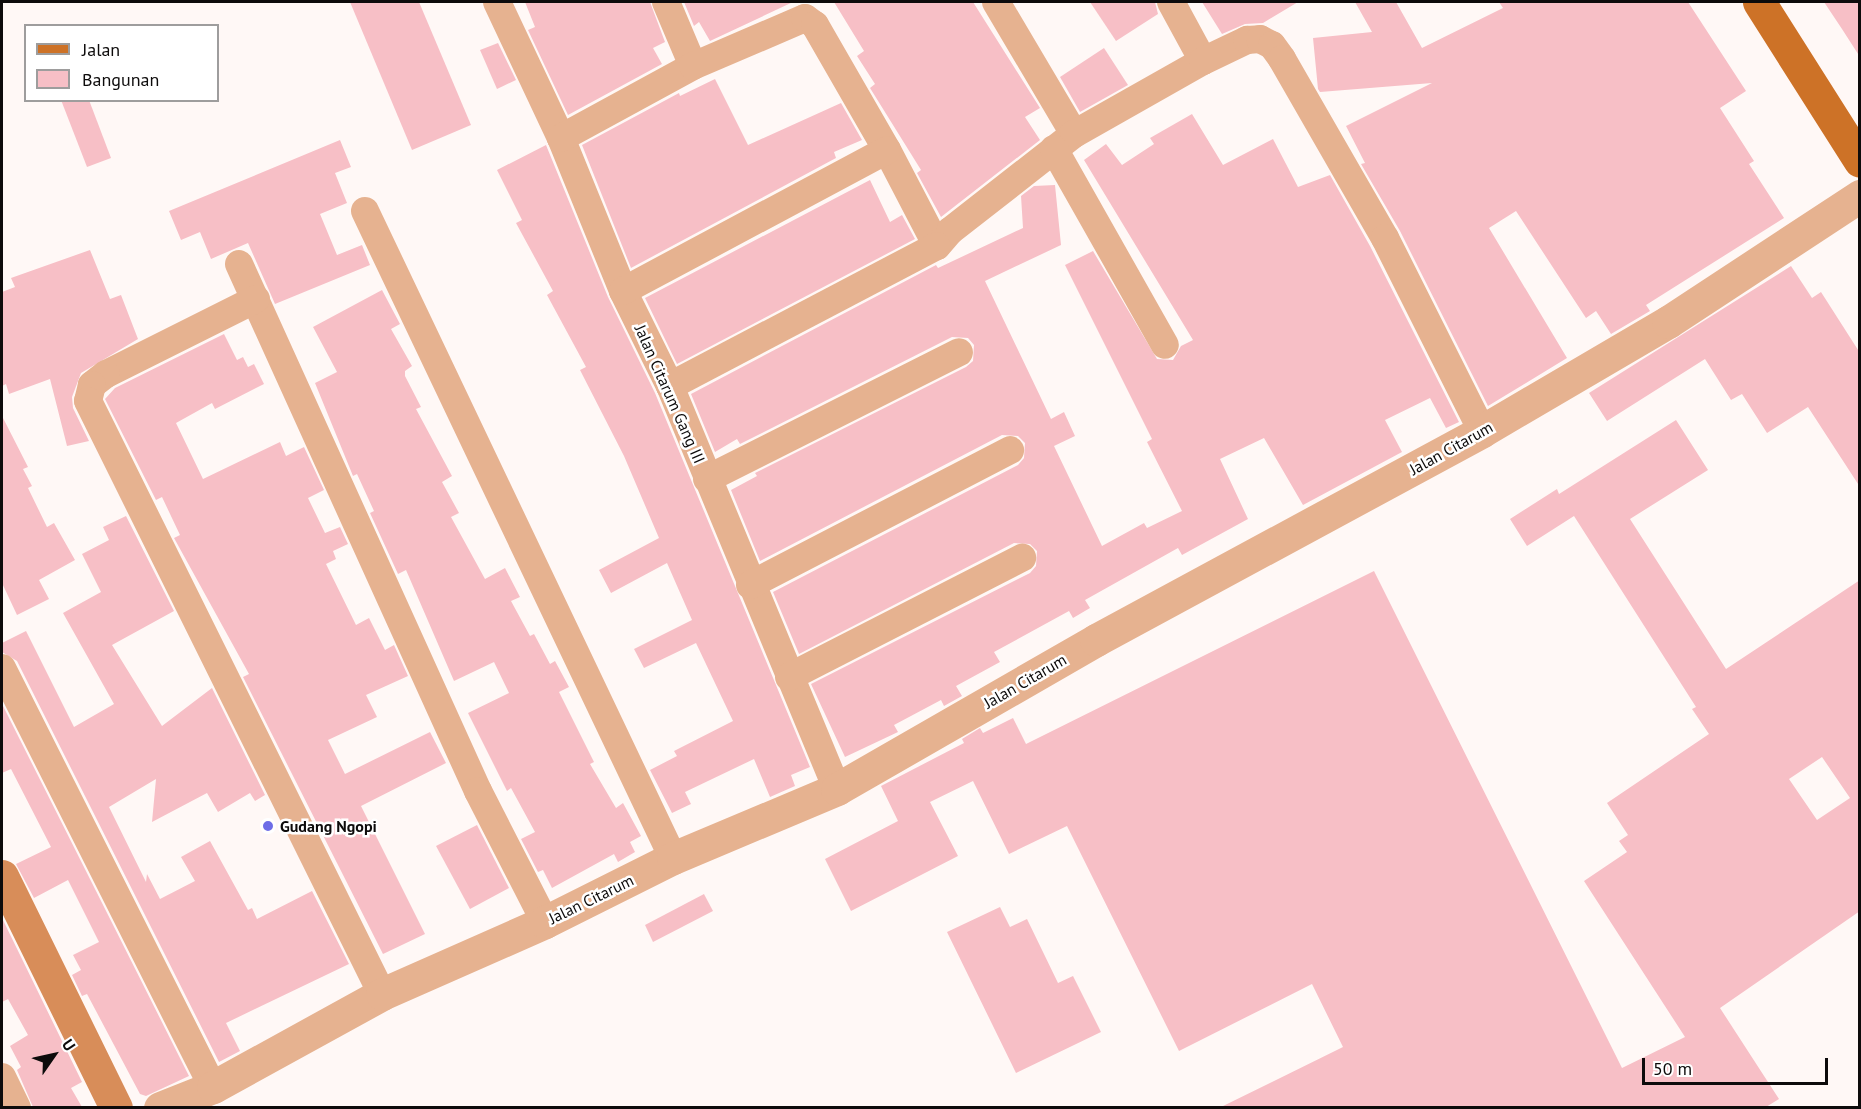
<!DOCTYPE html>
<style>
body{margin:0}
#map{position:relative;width:1861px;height:1109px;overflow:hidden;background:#fff8f6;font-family:"PT Sans",sans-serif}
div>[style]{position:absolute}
.building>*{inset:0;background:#f7bfc6}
.minor>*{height:28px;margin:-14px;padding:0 14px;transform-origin:14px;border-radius:14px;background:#e6b290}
.tertiary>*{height:33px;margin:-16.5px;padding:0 16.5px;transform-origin:16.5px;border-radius:16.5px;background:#e6b290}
.secondary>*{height:33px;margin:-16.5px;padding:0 16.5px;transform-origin:16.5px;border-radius:16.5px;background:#d88d59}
.primary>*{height:33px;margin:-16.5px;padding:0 16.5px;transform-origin:16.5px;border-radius:16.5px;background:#cd7227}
.dots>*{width:16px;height:16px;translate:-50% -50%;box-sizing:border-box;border:3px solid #fff;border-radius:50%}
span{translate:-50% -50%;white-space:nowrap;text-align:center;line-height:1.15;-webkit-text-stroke:5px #fff;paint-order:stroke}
.street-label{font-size:16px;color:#0d0b0b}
.poi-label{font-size:16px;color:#0d0b0b;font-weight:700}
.left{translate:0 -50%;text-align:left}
.frame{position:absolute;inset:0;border:3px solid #0d0b0b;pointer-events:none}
.legend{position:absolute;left:24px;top:24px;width:195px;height:78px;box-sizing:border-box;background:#fff;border:2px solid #9e9d9d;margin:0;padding:8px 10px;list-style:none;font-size:18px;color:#0d0b0b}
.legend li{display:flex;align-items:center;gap:12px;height:30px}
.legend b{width:30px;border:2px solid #9e9d9d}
.north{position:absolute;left:24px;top:1025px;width:60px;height:60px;-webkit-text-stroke:4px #fff;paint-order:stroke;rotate:56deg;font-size:16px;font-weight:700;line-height:24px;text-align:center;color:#0d0b0b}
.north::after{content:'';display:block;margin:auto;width:21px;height:27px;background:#0d0b0b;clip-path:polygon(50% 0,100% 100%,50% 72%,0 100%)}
.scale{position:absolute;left:1642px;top:1058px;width:186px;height:27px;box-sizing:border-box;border:3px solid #0d0b0b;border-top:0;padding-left:8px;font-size:18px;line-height:21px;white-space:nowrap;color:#0d0b0b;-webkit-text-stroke:4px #fff;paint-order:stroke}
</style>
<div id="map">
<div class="building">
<i style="clip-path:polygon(350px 2px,419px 2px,471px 125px,412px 150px)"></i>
<i style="clip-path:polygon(525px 2px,650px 2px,665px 42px,653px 48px,662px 64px,568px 115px,528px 30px,535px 27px)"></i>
<i style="clip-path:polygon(684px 2px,793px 2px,710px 41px,699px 22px,694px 26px)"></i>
<i style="clip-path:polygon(834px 2px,973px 2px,1040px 108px,1025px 117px,1040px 140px,941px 217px,917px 173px,921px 170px,870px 88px,875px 84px,857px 56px,864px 51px)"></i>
<i style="clip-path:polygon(1090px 2px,1155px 2px,1158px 14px,1116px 41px)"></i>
<i style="clip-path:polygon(1202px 2px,1298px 2px,1263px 23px,1245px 24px,1222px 34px)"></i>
<i style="clip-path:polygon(1355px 2px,1396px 2px,1422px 48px,1503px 8px,1499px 2px,1688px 2px,1746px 91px,1720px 108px,1754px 161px,1749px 164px,1784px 218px,1646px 305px,1650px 311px,1611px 334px,1596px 311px,1586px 318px,1516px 211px,1489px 228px,1567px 358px,1488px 406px,1400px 231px,1361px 164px,1365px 163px,1346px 126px,1432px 83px,1320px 92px,1318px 89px,1313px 38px,1372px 32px)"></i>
<i style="clip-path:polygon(1824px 2px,1860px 2px,1860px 57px,1842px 29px)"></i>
<i style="clip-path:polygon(498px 43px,516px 80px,497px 89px,480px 50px)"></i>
<i style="clip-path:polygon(1104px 48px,1128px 85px,1080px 112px,1060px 77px)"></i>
<i style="clip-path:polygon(715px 79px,748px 145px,841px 103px,862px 140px,834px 152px,836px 158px,631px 268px,582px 145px,679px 93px,680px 96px)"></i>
<i style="clip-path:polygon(61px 100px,89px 100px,111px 158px,87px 167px)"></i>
<i style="clip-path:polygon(1192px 114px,1223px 165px,1273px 139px,1298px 187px,1330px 175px,1370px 246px,1459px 422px,1446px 428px,1430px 398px,1385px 420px,1402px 452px,1303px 505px,1264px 438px,1220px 459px,1248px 519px,1182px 555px,1178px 548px,1085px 600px,1090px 608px,1073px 618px,1069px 611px,994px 652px,1000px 662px,956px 686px,962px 696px,944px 706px,941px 700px,894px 725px,898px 732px,845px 757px,811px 684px,1030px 573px,1036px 566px,1037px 551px,1030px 544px,1014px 543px,799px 654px,773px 592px,1018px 465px,1024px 458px,1025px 443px,1018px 436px,1002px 435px,760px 561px,731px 490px,757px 476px,755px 473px,966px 367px,973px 361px,974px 345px,968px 338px,952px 337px,740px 444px,737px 439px,715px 452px,691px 394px,936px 265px,938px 268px,1023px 228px,1021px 196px,1034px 186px,1055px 185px,1061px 245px,985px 281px,1051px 419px,1064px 412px,1075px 436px,1054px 446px,1102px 546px,1144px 523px,1147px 528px,1182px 511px,1147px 442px,1152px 439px,1065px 265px,1093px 251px,1157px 359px,1173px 360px,1181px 346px,1193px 340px,1084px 160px,1106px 144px,1122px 165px,1154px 144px,1150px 138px)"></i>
<i style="clip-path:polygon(340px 140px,351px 167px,335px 173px,347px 203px,320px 214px,337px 255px,362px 245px,370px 265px,275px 304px,248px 243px,211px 259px,200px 232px,181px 240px,169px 211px)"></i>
<i style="clip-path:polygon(546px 145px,608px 297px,655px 393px,810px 767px,791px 775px,795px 786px,770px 797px,754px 759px,685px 792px,691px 804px,672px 813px,650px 770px,677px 756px,674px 751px,733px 721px,696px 643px,644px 668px,634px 649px,692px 620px,667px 563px,611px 593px,599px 570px,659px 538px,624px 456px,580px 370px,586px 367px,547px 295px,553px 291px,516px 223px,522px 220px,497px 170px)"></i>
<i style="clip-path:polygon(870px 180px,890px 222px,902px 215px,915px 239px,677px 364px,645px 298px)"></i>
<i style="clip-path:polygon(90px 250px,110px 299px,121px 295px,138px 339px,81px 373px,72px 397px,73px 408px,89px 441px,67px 446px,50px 379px,9px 394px,6px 384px,2px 386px,2px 292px,15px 287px,11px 278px)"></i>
<i style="clip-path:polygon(1791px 266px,1812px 298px,1821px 292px,1860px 353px,1860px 487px,1808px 407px,1767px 433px,1742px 394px,1731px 400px,1705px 359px,1607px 421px,1589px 393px)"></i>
<i style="clip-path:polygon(382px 290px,400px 324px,391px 329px,412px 366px,405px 371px,405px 376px,421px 407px,416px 409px,452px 476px,442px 482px,459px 513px,451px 517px,485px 579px,505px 568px,520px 597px,511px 601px,530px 636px,534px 634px,550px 664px,555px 661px,569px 687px,559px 692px,594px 762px,590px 764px,616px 808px,623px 803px,641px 836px,630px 842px,635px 852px,618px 862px,614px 854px,552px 888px,543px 870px,538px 872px,521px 839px,535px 832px,511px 788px,507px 791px,468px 713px,509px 693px,494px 662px,454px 681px,406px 570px,398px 574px,370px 513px,374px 511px,357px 474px,353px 476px,315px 383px,337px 372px,313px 327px)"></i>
<i style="clip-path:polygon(224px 334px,237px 360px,243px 357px,248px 367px,254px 364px,264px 384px,215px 409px,212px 403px,176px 423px,203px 479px,280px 442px,286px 456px,304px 447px,324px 490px,308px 498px,325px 533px,340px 527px,348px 544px,333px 551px,336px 559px,326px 564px,356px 625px,369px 618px,385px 650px,394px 645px,408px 676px,366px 695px,377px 717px,328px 740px,345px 774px,430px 732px,446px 763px,361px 806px,425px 934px,383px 954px,243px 677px,249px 674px,174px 538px,180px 535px,162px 497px,156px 500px,105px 399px,115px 388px)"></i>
<i style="clip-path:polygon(2px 416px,28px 467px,23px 469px,32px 486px,28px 488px,47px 527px,54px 523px,75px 560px,39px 580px,49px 599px,17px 615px,2px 583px)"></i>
<i style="clip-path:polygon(evenodd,1676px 420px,1708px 470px,1630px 519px,1726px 669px,1860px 580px,1860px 911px,1720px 1008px,1779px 1099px,1766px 1107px,1221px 1107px,1343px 1047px,1312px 984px,1179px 1051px,1067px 826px,1009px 854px,973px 781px,930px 802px,958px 856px,851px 911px,825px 859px,898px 821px,881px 786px,964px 743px,962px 739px,980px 728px,983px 733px,1013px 718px,1026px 744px,1374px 571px,1622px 1068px,1685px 1037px,1584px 881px,1627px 852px,1619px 841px,1628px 835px,1607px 803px,1709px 734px,1692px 709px,1696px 707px,1574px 516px,1527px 546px,1510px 519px,1557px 489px,1559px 494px,1676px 420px,1822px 757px,1850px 798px,1817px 820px,1789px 779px,1822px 757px)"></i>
<i style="clip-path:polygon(126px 516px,174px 611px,112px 645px,162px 726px,212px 688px,265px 795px,255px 801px,250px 793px,218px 812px,207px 793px,152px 822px,156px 779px,109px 807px,146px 882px,147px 874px,160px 899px,195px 881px,181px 857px,210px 841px,248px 910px,252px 908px,257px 919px,312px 891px,349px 964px,226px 1023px,240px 1051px,219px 1062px,17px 661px,2px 652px,2px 643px,26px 631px,74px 727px,114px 704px,63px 613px,101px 592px,82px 554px,109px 540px,103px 527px)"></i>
<i style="clip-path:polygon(2px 704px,189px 1076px,146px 1096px,140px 1094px,87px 994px,82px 996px,72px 975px,81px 970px,73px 955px,99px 942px,68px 880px,34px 898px,16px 864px,51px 847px,11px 769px,2px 773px)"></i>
<i style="clip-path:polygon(477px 825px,509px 888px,470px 909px,436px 846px)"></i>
<i style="clip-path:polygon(704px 894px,713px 911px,653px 942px,645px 925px)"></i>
<i style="clip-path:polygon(1000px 907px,1010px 927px,1027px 919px,1058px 983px,1073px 976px,1101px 1032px,1016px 1073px,947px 932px)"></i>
<i style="clip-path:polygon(2px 918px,82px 1082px,71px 1088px,82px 1107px,33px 1107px,17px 1070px,21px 1067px,10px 1046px,28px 1035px,8px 999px,2px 1002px)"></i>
</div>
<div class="minor">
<i style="left:497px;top:2px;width:150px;rotate:64.8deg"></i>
<i style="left:561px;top:138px;width:165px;rotate:67.9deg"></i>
<i style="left:623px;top:291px;width:106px;rotate:63.7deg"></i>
<i style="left:670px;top:386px;width:436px;rotate:67.5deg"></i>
<i style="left:666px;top:2px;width:69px;rotate:67.1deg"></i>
<i style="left:996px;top:2px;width:153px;rotate:59.4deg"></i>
<i style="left:1171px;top:2px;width:67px;rotate:61.5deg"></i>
<i style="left:561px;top:138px;width:150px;rotate:-28.6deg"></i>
<i style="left:693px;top:66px;width:122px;rotate:-23.2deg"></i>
<i style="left:805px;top:18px;width:12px;rotate:35deg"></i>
<i style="left:815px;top:25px;width:144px;rotate:60.1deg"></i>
<i style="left:887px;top:150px;width:108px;rotate:62.5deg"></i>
<i style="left:937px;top:246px;width:20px;rotate:-49deg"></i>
<i style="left:950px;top:231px;width:157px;rotate:-38deg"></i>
<i style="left:1074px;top:134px;width:148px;rotate:-29.5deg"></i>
<i style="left:1203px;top:61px;width:49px;rotate:-25.5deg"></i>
<i style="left:1247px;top:40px;width:13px;rotate:-4deg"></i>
<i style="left:1260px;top:39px;width:13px;rotate:27deg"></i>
<i style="left:1272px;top:45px;width:17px;rotate:54deg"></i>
<i style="left:1282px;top:59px;width:207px;rotate:60.1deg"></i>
<i style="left:1385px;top:238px;width:216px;rotate:63.3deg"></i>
<i style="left:1054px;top:149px;width:225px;rotate:60.5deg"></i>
<i style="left:365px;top:211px;width:717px;rotate:64.54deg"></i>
<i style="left:239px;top:264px;width:579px;rotate:65.61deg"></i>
<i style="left:478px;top:791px;width:147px;rotate:62.9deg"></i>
<i style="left:623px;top:291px;width:299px;rotate:-28.1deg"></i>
<i style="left:256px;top:299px;width:168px;rotate:153.4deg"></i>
<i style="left:106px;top:374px;width:18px;rotate:142deg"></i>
<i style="left:92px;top:385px;width:16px;rotate:104deg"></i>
<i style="left:88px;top:401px;width:662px;rotate:63.63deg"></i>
<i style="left:670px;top:386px;width:301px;rotate:-27.7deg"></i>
<i style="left:707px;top:479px;width:282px;rotate:-26.7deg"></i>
<i style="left:750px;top:585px;width:293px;rotate:-27.4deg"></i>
<i style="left:2px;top:668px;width:469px;rotate:63.3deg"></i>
<i style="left:789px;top:677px;width:262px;rotate:-27.1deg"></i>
<i style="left:2px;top:1077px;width:34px;rotate:64deg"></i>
</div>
<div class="tertiary">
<i style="left:160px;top:1108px;width:57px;rotate:-21.6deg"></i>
<i style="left:213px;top:1087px;width:193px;rotate:-28.8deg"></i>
<i style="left:382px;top:994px;width:178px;rotate:-23.8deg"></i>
<i style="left:545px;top:922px;width:143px;rotate:-26.6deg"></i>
<i style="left:673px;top:858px;width:178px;rotate:-22.8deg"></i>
<i style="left:837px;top:789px;width:299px;rotate:-29.9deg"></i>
<i style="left:1096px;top:640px;width:439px;rotate:-28.4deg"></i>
<i style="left:1482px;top:431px;width:216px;rotate:-30.4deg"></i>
<i style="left:1668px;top:322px;width:230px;rotate:-33.3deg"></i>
</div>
<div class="secondary">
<i style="left:2px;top:876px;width:258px;rotate:63.8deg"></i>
</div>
<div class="primary">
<i style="left:1759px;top:2px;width:188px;rotate:57.6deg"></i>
</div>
<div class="dots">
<i style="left:268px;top:826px;background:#6d6de7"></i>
</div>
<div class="street-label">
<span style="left:670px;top:394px;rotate:66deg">Jalan Citarum Gang III</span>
<span style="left:1451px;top:448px;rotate:-29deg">Jalan Citarum</span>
<span style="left:1025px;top:681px;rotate:-30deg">Jalan Citarum</span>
<span style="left:591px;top:899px;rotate:-26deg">Jalan Citarum</span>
</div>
<div class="poi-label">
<span class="left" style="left:280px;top:826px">Gudang Ngopi</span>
</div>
<div class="frame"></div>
<ul class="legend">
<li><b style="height:8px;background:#cd7227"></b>Jalan</li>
<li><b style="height:16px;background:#f7bfc6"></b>Bangunan</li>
</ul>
<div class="north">U</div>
<div class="scale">50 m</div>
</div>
